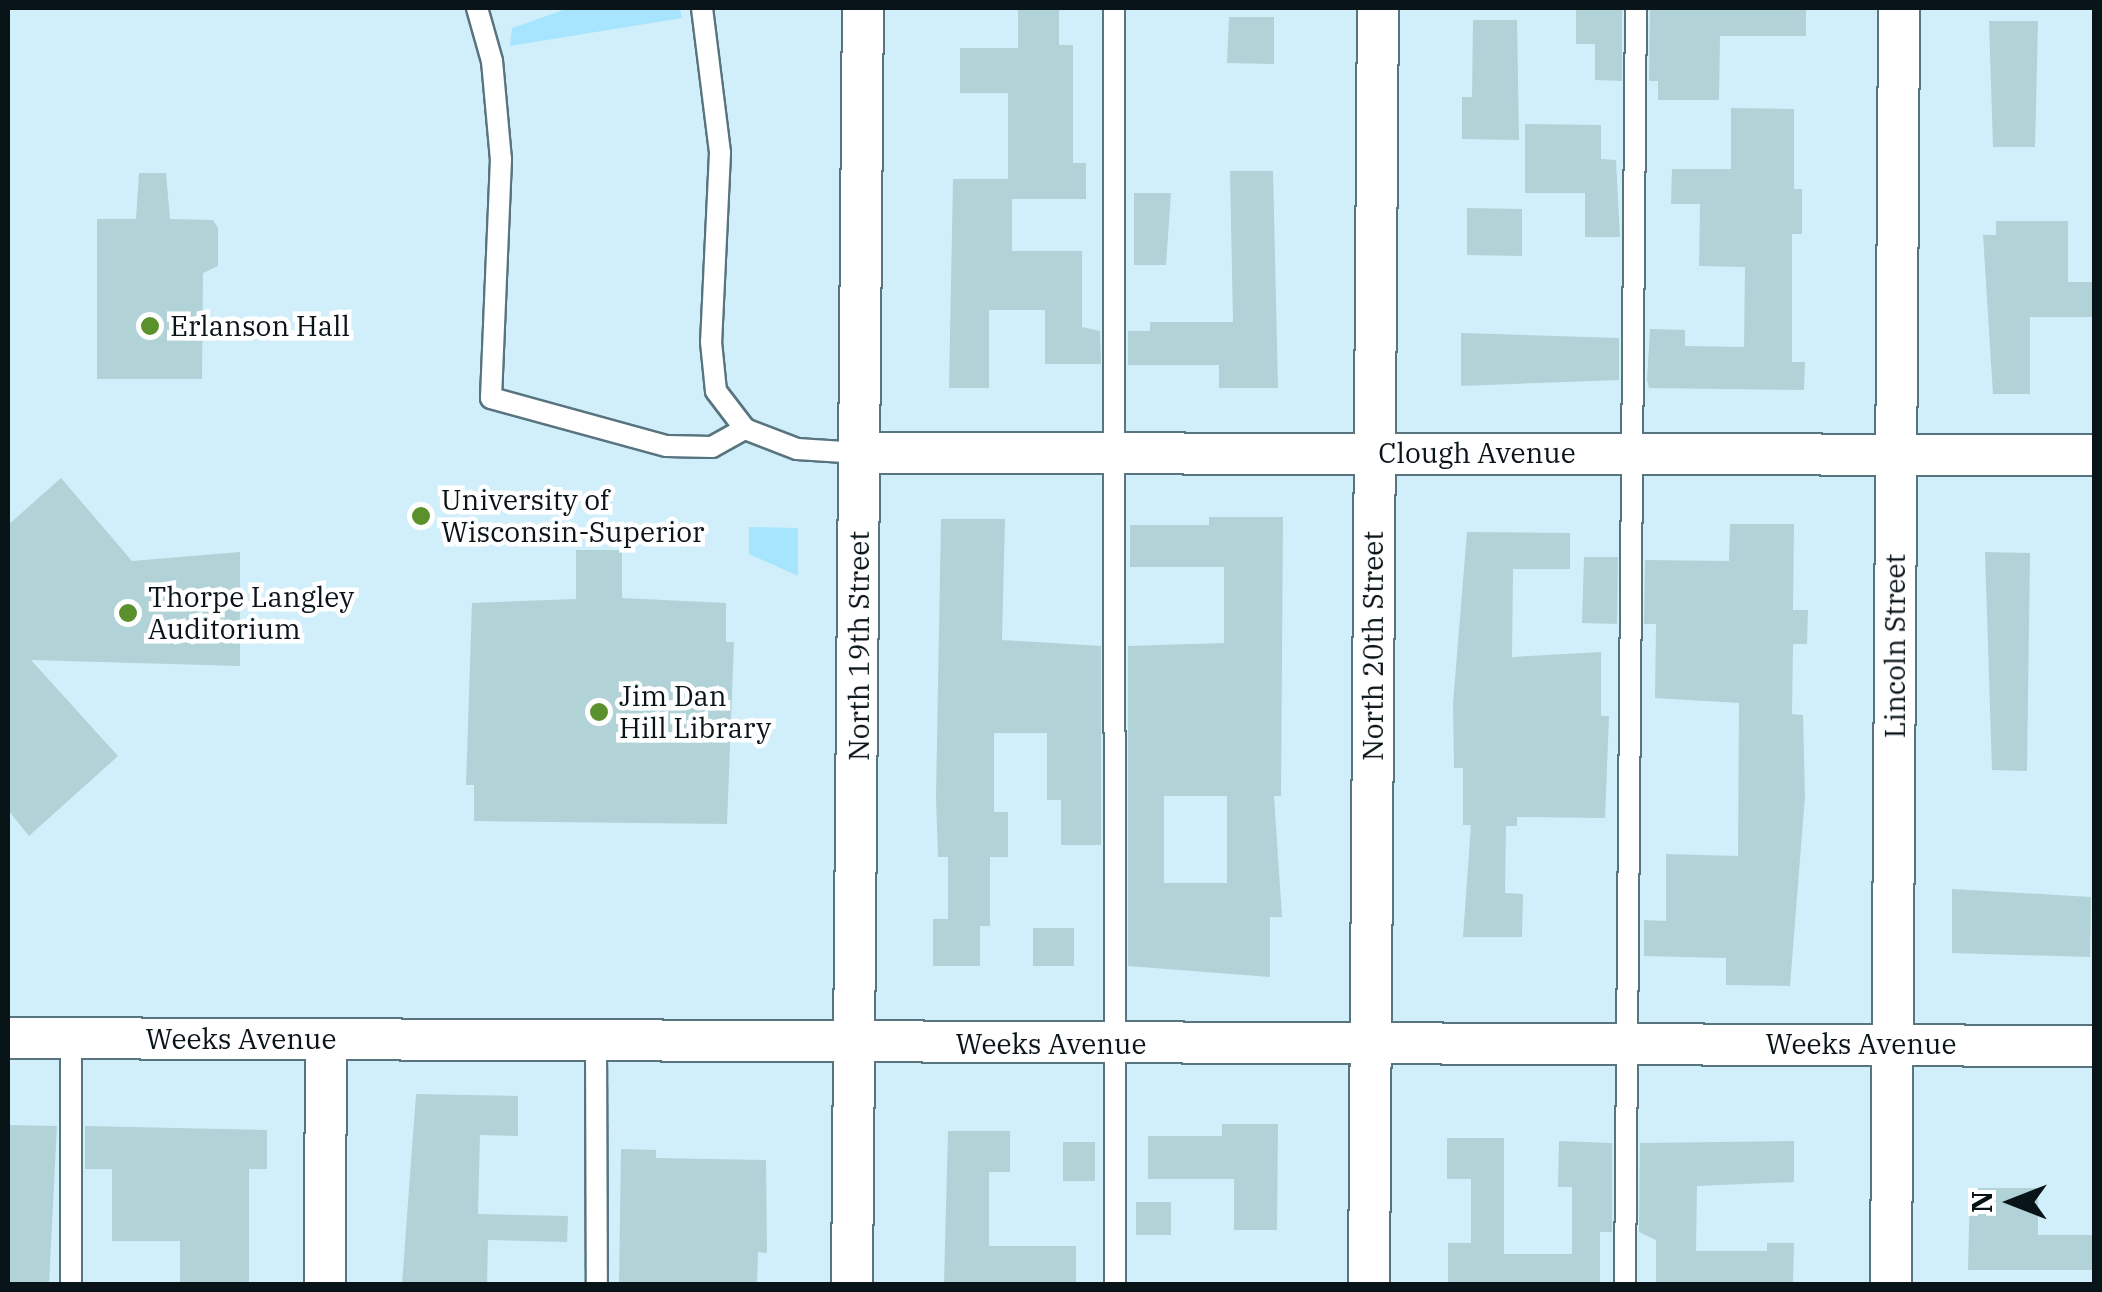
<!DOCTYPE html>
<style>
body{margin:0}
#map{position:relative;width:2102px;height:1292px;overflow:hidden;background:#d0effb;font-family:"IBM Plex Serif",serif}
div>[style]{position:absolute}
.green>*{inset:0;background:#a6e5fd}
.building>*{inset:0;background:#b1d3d7}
.roads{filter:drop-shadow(2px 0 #58747f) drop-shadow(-2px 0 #58747f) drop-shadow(0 2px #58747f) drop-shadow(0 -2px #58747f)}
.service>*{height:20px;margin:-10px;padding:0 10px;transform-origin:10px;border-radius:10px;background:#fff}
.minor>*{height:40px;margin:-20px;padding:0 20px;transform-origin:20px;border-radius:20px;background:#fff}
.dots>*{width:28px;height:28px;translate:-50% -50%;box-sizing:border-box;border:5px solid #fff;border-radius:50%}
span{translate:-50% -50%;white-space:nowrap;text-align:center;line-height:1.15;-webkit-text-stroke:9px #fff;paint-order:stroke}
.poi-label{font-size:28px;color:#091418}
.left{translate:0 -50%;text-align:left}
.street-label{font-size:28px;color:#091418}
.frame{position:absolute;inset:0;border:10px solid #091418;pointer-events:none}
.north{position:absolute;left:1962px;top:1152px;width:100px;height:100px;-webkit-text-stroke:8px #fff;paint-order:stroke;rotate:270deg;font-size:28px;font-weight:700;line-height:40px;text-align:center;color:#091418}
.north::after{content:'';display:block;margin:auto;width:35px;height:45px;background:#091418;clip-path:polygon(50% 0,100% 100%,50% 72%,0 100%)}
</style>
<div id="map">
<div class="green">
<i style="clip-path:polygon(569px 8px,680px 8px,682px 18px,510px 46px,512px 28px)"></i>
<i style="clip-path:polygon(749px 527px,798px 528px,798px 576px,749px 554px)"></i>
</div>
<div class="building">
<i style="clip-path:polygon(1576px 8px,1622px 8px,1622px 81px,1595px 80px,1595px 44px,1576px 44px)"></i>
<i style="clip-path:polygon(1650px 8px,1806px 8px,1806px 36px,1720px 36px,1719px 100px,1658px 100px,1658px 81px,1649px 81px)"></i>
<i style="clip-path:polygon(1018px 10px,1059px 10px,1059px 45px,1073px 45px,1073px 163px,1086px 163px,1086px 199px,1012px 199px,1012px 251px,1082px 251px,1082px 327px,1100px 331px,1101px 364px,1045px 364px,1045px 310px,989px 310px,989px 388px,949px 388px,953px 179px,1008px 179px,1008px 93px,960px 93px,960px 48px,1018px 48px)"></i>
<i style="clip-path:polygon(1229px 17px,1274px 17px,1274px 64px,1227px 63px)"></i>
<i style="clip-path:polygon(1473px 20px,1517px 20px,1519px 140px,1462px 139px,1462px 97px,1472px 97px)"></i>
<i style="clip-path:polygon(1989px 21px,2038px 21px,2035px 147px,1993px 147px)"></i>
<i style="clip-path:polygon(1731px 108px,1794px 109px,1794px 189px,1802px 189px,1802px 234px,1792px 234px,1792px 362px,1805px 362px,1804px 390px,1649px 388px,1647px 380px,1650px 329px,1685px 330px,1685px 346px,1744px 347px,1745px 267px,1699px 266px,1700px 204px,1671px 204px,1672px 169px,1731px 169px)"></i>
<i style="clip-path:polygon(1525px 124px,1601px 125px,1601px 159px,1616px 160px,1620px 237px,1585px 237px,1585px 193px,1525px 193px)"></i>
<i style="clip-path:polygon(1230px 171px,1273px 171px,1278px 388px,1219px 388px,1219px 365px,1128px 365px,1128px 331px,1150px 331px,1150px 322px,1233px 322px)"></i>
<i style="clip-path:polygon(139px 173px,166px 173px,170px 219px,213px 220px,218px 228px,218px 266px,203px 273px,202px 379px,97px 379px,97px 219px,136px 219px)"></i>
<i style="clip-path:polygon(1134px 193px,1171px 193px,1166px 265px,1134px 265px)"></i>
<i style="clip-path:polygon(1467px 208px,1522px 209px,1522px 256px,1467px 255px)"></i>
<i style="clip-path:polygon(1996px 221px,2068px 221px,2068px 282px,2094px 282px,2094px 317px,2030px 317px,2030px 394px,1993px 394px,1983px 235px,1996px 235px)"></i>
<i style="clip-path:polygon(1461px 333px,1619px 338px,1619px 380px,1461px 386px)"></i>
<i style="clip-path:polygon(61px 478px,132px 561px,240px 552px,240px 666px,31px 660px,118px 756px,29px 836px,8px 810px,8px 525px)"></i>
<i style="clip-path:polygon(evenodd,1209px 517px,1283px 517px,1281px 796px,1274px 796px,1282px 917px,1270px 917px,1270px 977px,1128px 966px,1128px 646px,1224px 643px,1224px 567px,1130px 567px,1130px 525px,1209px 525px,1209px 517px,1164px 796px,1227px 796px,1227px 883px,1164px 883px,1164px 796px)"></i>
<i style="clip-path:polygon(941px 519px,1005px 519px,1002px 640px,1101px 646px,1101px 845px,1061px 845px,1061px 800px,1047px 800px,1047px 733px,994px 733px,994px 812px,1008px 812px,1008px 857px,990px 857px,990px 926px,980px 926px,980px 966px,933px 966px,933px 919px,948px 919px,948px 857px,938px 857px,936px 797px)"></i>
<i style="clip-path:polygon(1730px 524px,1794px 524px,1793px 610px,1808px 610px,1807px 644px,1793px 644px,1792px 714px,1803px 715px,1805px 796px,1790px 986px,1726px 985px,1726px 958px,1644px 956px,1644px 920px,1666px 921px,1666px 854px,1738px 856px,1739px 703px,1655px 698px,1656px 624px,1644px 624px,1645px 560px,1729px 561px)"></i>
<i style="clip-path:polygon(1467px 532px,1570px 533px,1570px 569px,1513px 569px,1512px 657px,1601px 652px,1601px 716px,1609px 716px,1605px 818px,1517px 817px,1517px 826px,1506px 826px,1505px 893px,1523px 894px,1522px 937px,1463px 937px,1471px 825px,1463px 825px,1463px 768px,1454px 768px,1453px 703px)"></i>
<i style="clip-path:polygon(576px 550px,622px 550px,622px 598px,726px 603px,726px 642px,734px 642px,727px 824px,474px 821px,474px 785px,466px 785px,472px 603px,576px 599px)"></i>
<i style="clip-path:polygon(1985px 552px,2030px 553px,2027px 771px,1992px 770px)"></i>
<i style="clip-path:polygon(1584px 557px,1618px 557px,1617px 624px,1582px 623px)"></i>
<i style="clip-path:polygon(1952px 889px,2091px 897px,2090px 957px,1952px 953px)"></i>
<i style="clip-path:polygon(1033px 928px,1074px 928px,1074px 966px,1033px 966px)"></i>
<i style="clip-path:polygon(416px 1094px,518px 1096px,518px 1136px,480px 1135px,478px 1214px,568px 1216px,567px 1242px,488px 1240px,487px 1284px,402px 1284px)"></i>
<i style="clip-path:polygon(1222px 1124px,1278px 1124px,1277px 1230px,1234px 1230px,1234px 1179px,1148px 1179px,1148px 1136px,1222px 1136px)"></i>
<i style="clip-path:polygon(8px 1125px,57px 1126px,49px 1284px,10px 1284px)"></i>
<i style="clip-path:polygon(85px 1126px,267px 1130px,267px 1169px,249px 1169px,249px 1284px,180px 1284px,180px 1241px,112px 1241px,112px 1169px,85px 1169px)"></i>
<i style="clip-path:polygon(948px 1131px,1010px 1131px,1010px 1172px,989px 1172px,989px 1246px,1076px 1246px,1076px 1284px,944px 1284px)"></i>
<i style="clip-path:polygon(1447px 1138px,1504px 1138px,1504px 1254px,1572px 1254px,1572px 1187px,1558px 1187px,1559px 1141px,1612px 1143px,1612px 1232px,1600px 1232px,1600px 1284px,1448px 1284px,1448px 1243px,1471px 1243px,1471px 1179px,1447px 1179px)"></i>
<i style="clip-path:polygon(1794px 1141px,1794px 1182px,1697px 1186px,1696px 1251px,1767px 1251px,1767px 1243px,1794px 1243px,1793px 1284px,1656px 1284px,1656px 1240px,1639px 1232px,1640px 1143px)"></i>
<i style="clip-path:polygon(1063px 1142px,1095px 1142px,1095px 1181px,1063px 1181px)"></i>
<i style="clip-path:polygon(621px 1149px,656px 1150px,656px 1158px,766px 1160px,767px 1253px,758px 1252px,757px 1284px,619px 1284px)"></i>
<i style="clip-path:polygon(1970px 1188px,2038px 1188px,2038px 1235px,2094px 1235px,2094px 1270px,1968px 1270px)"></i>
<i style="clip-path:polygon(1136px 1202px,1171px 1202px,1171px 1235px,1136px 1235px)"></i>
</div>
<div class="roads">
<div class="service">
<i style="left:477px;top:8px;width:55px;rotate:74.2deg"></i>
<i style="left:492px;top:61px;width:98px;rotate:84.8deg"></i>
<i style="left:501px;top:159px;width:239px;rotate:92.4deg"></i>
<i style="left:491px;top:398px;width:182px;rotate:15.3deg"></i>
<i style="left:667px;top:446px;width:45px;rotate:1.3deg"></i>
<i style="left:712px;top:447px;width:38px;rotate:-29deg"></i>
<i style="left:702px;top:8px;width:146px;rotate:82.9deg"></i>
<i style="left:720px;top:153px;width:189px;rotate:92.7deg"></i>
<i style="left:711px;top:342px;width:49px;rotate:84.2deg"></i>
<i style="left:716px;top:391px;width:48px;rotate:52.7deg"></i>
<i style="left:745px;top:429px;width:56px;rotate:21deg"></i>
<i style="left:797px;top:449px;width:63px;rotate:3.6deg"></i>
<i style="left:1114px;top:8px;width:1276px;rotate:89.96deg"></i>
<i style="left:71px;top:1038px;width:246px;rotate:90deg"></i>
<i style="left:596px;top:1041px;width:243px;rotate:89.8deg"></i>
<i style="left:1625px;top:1284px;width:1276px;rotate:-89.51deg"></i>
</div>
<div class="minor">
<i style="left:860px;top:453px;width:1234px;rotate:0.09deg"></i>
<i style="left:8px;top:1038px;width:2086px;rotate:0.22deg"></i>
<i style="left:325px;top:1284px;width:244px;rotate:-89.8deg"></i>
<i style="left:852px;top:1284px;width:1276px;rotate:-89.51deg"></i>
<i style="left:1369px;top:1284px;width:1276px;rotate:-89.6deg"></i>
<i style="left:1891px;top:1284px;width:1276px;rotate:-89.64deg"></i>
</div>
</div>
<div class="dots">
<i style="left:150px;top:326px;background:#5b912c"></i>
<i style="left:421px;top:516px;background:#5b912c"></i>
<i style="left:128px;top:613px;background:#5b912c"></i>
<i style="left:599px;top:712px;background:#5b912c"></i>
</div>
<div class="poi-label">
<span class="left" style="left:170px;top:326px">Erlanson Hall</span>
<span class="left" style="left:441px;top:516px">University of<br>Wisconsin-Superior</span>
<span class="left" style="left:148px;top:613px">Thorpe Langley<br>Auditorium</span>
<span class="left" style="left:619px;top:712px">Jim Dan<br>Hill Library</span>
</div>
<div class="street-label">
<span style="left:1477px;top:453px">Clough Avenue</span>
<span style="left:859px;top:646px;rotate:-90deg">North 19th Street</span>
<span style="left:1373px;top:646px;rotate:-90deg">North 20th Street</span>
<span style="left:1895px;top:646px;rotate:-90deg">Lincoln Street</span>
<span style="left:241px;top:1039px">Weeks Avenue</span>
<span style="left:1051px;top:1044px">Weeks Avenue</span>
<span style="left:1861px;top:1044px">Weeks Avenue</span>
</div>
<div class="frame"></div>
<div class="north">N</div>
</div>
